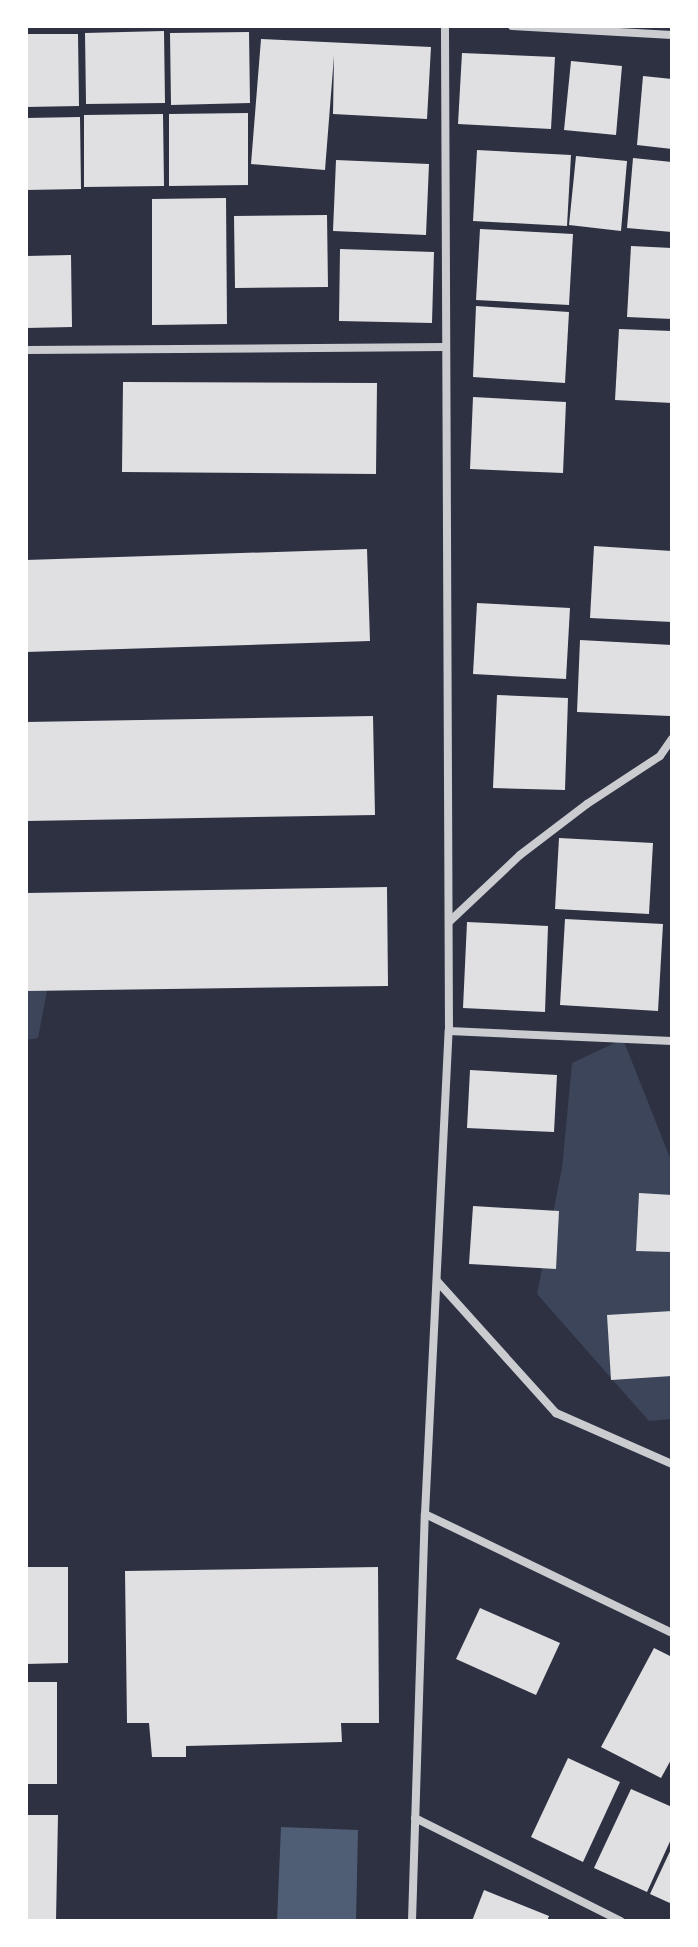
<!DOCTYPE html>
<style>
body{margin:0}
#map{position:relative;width:698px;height:1947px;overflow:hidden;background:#2d3142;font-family:Inter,sans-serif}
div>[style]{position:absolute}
.green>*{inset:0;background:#3c4559}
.water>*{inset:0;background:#4f5d75}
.building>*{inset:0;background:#e0e0e3}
.minor>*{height:8px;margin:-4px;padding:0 4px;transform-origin:4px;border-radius:4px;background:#caccd0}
span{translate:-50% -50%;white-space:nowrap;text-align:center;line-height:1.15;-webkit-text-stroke:7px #fff;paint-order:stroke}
.frame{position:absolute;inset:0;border:28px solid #fff;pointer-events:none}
</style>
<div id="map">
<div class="green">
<i style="clip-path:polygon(26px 891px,47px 991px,38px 1038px,26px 1040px)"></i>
<i style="clip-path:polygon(623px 1039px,672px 1163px,672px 1419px,649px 1421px,537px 1294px,562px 1168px,572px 1063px)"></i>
</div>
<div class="water">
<i style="clip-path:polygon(281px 1827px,358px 1830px,356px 1921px,277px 1921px)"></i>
</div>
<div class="building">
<i style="clip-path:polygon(164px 31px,165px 103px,86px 104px,85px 33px)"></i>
<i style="clip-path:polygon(249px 32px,250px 103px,171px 105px,170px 33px)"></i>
<i style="clip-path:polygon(26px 34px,78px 34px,79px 106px,26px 107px)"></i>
<i style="clip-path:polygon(261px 39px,431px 47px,427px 119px,333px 114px,334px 56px,325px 170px,251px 164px)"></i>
<i style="clip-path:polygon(462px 53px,555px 57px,551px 129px,458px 124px)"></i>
<i style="clip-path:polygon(571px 61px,622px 66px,616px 135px,564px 130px)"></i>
<i style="clip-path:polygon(643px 76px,672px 79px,672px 149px,637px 145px)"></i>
<i style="clip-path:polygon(248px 113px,248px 185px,169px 186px,169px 114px)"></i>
<i style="clip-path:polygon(163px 114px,164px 186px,84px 187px,84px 115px)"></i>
<i style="clip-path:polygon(80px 117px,81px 189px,26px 190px,26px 118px)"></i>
<i style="clip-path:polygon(477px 150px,571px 155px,567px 226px,473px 221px)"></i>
<i style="clip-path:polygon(576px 156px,627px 161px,621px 231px,569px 225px)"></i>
<i style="clip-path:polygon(633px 158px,672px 162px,672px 232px,627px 228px)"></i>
<i style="clip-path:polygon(336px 160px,429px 164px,426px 235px,333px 231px)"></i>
<i style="clip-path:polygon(226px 198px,227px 324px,152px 325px,152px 199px)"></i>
<i style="clip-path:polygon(327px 215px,328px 287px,235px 288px,234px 216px)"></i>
<i style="clip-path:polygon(480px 229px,573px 234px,569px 305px,476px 300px)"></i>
<i style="clip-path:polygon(631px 246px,672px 248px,672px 319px,627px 317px)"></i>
<i style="clip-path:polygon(340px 249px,434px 252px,432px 323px,339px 321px)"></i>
<i style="clip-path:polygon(71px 255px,72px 327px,26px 328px,26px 256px)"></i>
<i style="clip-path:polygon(476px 306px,569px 312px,565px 383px,473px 377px)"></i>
<i style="clip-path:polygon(619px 329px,672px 331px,672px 403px,615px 400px)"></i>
<i style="clip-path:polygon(123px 382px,377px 383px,376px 474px,122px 472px)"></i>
<i style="clip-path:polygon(473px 397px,566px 402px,563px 473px,470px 469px)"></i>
<i style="clip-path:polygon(594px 546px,672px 551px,672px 622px,590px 618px)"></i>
<i style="clip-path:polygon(367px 549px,370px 641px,26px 652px,26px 560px)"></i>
<i style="clip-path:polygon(477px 603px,570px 608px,566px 679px,473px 674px)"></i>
<i style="clip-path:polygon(580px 640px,672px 645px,670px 716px,577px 712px)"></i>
<i style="clip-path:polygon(497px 695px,568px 698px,565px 790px,493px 788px)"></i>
<i style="clip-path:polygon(373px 716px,375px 815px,26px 821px,26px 722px)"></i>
<i style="clip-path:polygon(559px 838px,653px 843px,649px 914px,555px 909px)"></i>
<i style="clip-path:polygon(387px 887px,388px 986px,26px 991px,26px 893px)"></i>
<i style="clip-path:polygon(565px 919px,663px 924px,658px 1011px,560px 1005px)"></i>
<i style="clip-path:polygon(467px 922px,548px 926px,545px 1012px,463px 1008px)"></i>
<i style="clip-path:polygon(470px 1070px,557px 1075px,554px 1132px,467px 1128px)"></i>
<i style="clip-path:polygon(639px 1193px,672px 1195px,672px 1252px,636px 1251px)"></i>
<i style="clip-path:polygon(473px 1206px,559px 1211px,556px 1269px,469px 1264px)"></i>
<i style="clip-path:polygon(672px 1311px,672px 1376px,611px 1380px,607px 1315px)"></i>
<i style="clip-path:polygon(26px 1567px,68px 1567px,68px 1663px,26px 1664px)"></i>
<i style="clip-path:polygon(378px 1567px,379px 1723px,341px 1723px,342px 1742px,186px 1746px,186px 1757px,152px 1757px,149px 1723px,127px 1723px,125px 1571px)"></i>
<i style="clip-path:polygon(480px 1608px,560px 1643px,536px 1695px,456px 1659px)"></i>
<i style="clip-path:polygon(654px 1648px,672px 1657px,672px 1758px,661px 1778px,601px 1747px)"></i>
<i style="clip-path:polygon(26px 1682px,57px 1682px,57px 1784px,26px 1784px)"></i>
<i style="clip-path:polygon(568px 1758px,620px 1782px,583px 1862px,531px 1837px)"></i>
<i style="clip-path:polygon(631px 1789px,672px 1807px,672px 1837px,647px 1892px,594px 1868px)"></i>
<i style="clip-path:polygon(26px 1815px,58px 1815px,56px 1921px,26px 1921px)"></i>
<i style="clip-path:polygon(672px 1847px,672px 1904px,650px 1894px)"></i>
<i style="clip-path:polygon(484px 1890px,549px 1916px,547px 1921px,472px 1921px)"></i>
</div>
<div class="minor">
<i style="left:512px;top:26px;width:160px;rotate:3.2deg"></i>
<i style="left:26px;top:350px;width:420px;rotate:-0.4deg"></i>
<i style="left:450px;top:921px;width:96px;rotate:-43.3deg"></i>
<i style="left:520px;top:855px;width:84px;rotate:-37.3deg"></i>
<i style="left:587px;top:804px;width:87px;rotate:-33.3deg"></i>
<i style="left:660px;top:756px;width:21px;rotate:-55deg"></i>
<i style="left:449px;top:1031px;width:223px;rotate:2.6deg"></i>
<i style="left:437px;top:1281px;width:178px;rotate:48deg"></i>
<i style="left:556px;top:1413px;width:127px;rotate:23.7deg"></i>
<i style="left:425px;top:1514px;width:274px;rotate:25.7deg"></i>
<i style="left:415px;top:1818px;width:230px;rotate:26.6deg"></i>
<i style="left:412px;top:1921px;width:407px;rotate:-88.2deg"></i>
<i style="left:425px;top:1514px;width:484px;rotate:-87.2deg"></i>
<i style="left:449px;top:1031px;width:1005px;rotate:-90.23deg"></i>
</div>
<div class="frame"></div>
</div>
